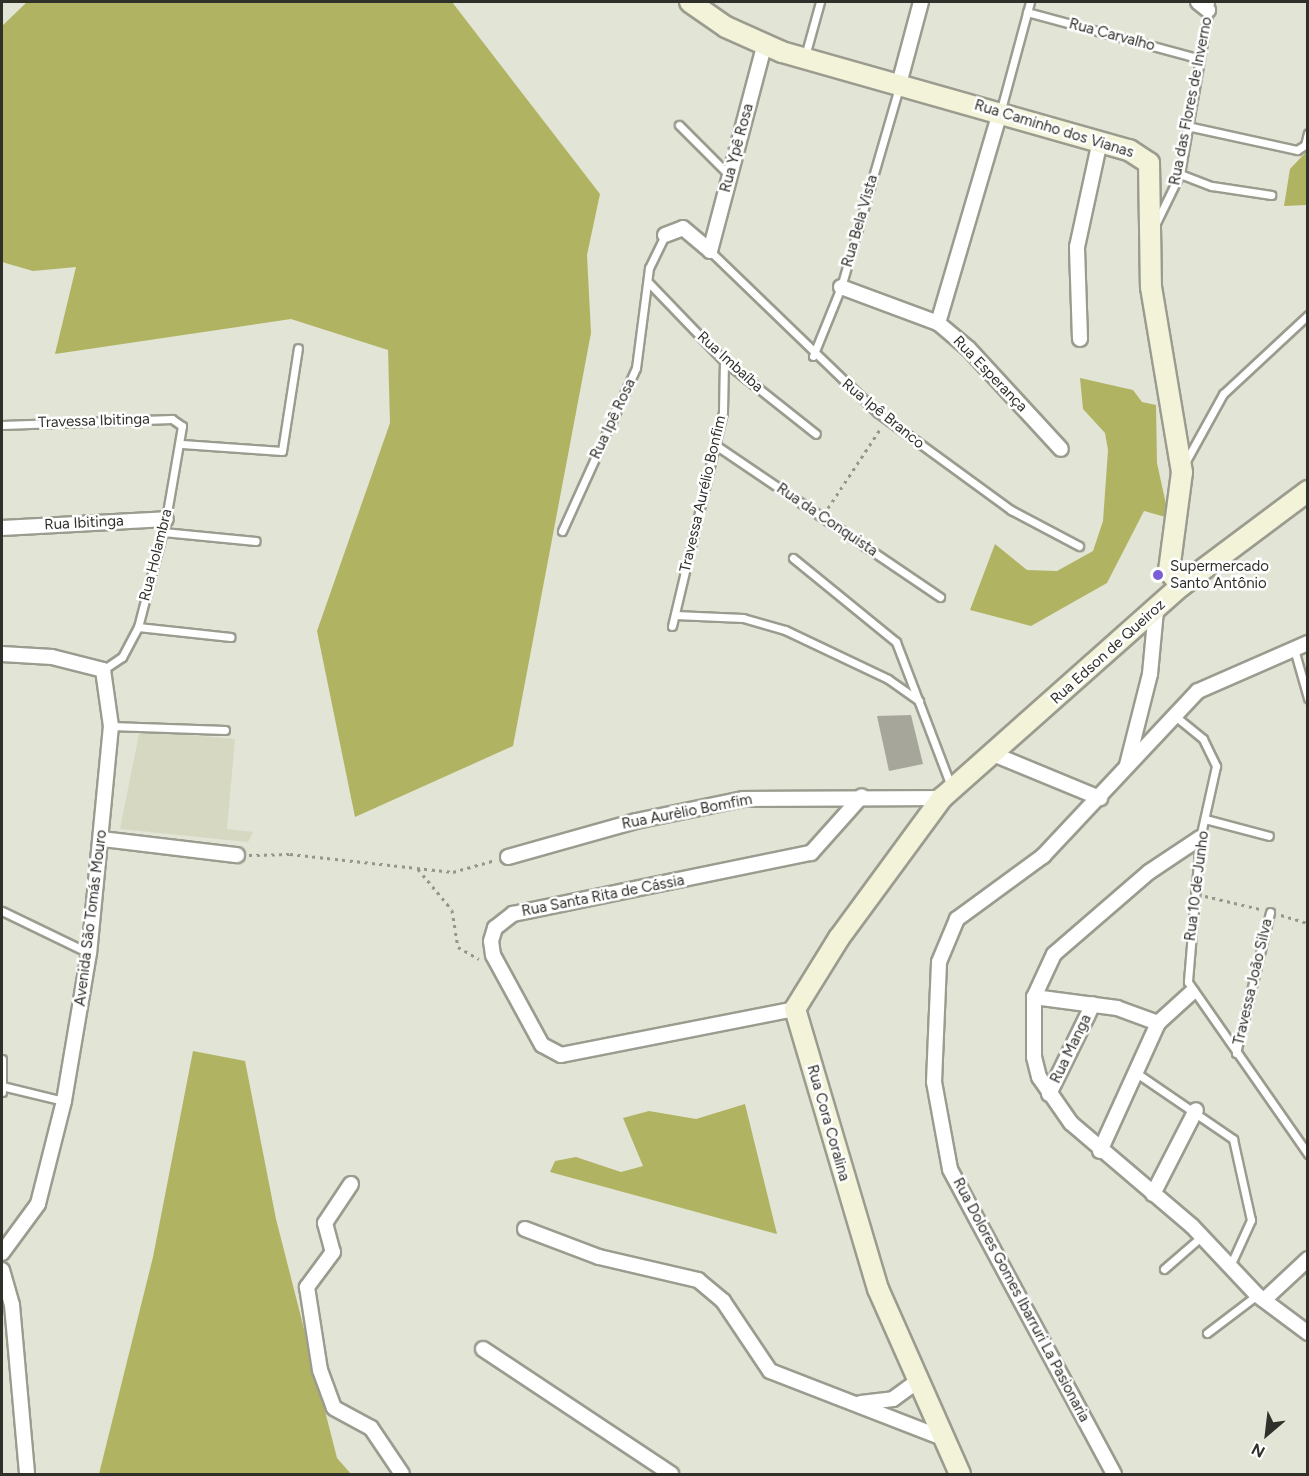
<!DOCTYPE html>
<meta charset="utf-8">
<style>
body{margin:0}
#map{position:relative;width:1309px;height:1476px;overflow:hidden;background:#e2e4d5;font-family:Figtree,sans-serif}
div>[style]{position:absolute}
.built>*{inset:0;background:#d6d8c2}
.forest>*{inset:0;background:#b0b462}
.building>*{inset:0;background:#a6a79a}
.path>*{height:3px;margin-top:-1.5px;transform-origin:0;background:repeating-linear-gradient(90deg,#95968c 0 3px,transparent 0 7.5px)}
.roads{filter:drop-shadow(2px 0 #9b9c8f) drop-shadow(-2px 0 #9b9c8f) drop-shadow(0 2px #9b9c8f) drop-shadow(0 -2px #9b9c8f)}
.lane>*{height:7px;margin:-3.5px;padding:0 3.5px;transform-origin:3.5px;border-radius:3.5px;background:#fff}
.street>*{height:14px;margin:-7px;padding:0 7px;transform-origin:7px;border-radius:7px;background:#fff}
.secondary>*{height:20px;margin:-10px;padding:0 10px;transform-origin:10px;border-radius:10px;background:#f2f3d8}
.dots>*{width:16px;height:16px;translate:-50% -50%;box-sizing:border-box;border:3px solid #fff;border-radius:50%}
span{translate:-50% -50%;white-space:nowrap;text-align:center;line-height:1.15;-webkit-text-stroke:5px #fff;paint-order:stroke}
.street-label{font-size:15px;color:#30302b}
.poi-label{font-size:15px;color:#30302b}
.left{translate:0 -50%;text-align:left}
.frame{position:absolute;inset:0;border:3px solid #30302b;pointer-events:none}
.north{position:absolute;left:1237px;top:1404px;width:60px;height:60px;-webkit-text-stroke:4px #fff;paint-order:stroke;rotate:208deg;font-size:16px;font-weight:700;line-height:24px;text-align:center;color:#30302b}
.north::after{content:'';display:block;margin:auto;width:21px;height:27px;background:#30302b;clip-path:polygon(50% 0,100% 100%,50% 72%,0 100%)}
</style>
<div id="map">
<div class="built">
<i style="clip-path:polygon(145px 731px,235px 739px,227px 829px,253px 832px,248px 842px,120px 829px,139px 734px)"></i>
</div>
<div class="forest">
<i style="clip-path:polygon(27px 2px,452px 2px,600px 194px,587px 255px,591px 333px,513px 746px,355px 817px,317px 631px,390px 423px,388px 350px,291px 319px,55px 354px,76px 267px,33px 271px,2px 262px,2px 26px)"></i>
<i style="clip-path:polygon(1307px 151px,1307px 205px,1284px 206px,1290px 169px)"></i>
<i style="clip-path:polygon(1080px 378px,1133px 390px,1142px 402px,1156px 405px,1157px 463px,1169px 518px,1144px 511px,1107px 583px,1031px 626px,970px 610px,995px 544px,1027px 570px,1057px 571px,1093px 551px,1103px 521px,1108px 450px,1105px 433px,1083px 409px)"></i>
<i style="clip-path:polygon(193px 1051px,245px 1061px,276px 1219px,337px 1458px,351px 1474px,99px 1474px,153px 1257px)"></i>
<i style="clip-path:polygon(745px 1104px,777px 1234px,550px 1172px,555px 1161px,576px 1157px,621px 1172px,643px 1166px,623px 1118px,649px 1111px,696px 1119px)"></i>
</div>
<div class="building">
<i style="clip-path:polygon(911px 715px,923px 764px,889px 771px,877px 716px)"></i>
</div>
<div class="path">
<i style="left:828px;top:508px;width:96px;rotate:-56.5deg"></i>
<i style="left:249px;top:855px;width:41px;rotate:-1.4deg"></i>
<i style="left:290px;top:854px;width:164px;rotate:6.3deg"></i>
<i style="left:453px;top:872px;width:44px;rotate:-15.9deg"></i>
<i style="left:418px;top:869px;width:53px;rotate:50.3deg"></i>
<i style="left:452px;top:910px;width:37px;rotate:81deg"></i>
<i style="left:458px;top:947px;width:24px;rotate:30deg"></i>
<i style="left:1205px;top:896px;width:57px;rotate:13.3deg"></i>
<i style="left:1281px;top:915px;width:28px;rotate:17deg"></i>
</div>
<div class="roads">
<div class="lane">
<i style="left:1027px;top:12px;width:176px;rotate:15.1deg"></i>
<i style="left:805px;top:56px;width:56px;rotate:-74.5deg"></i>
<i style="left:1000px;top:113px;width:115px;rotate:-74.9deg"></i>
<i style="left:679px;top:125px;width:72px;rotate:45deg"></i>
<i style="left:1187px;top:126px;width:113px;rotate:12.3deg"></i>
<i style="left:1297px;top:150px;width:9px;rotate:-32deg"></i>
<i style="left:1305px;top:145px;width:12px;rotate:-76deg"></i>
<i style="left:1180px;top:174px;width:34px;rotate:21deg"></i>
<i style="left:1212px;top:186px;width:60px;rotate:8.7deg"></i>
<i style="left:1155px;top:225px;width:57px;rotate:-63.9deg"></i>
<i style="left:1180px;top:174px;width:175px;rotate:-80.1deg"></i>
<i style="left:710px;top:251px;width:233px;rotate:44deg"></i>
<i style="left:878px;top:413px;width:165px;rotate:36.1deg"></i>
<i style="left:1011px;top:510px;width:77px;rotate:27.9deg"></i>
<i style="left:649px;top:283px;width:108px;rotate:46.1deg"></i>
<i style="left:724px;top:361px;width:117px;rotate:38.4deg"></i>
<i style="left:813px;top:356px;width:74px;rotate:-67.9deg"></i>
<i style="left:841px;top:287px;width:208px;rotate:-73.8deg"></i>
<i style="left:2px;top:425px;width:170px;rotate:-2deg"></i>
<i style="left:172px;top:419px;width:12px;rotate:35deg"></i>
<i style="left:182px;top:426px;width:94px;rotate:99.8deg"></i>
<i style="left:166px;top:519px;width:112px;rotate:104.5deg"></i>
<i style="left:138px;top:627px;width:34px;rotate:118deg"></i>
<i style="left:122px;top:657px;width:23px;rotate:146deg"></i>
<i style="left:182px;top:444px;width:100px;rotate:4deg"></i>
<i style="left:282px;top:451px;width:104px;rotate:-81.2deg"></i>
<i style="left:714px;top:444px;width:273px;rotate:34.1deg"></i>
<i style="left:1186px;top:461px;width:77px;rotate:-61.1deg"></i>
<i style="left:1223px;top:394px;width:116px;rotate:-42.9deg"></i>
<i style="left:562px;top:531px;width:179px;rotate:-65.6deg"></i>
<i style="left:636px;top:368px;width:101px;rotate:-82.6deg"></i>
<i style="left:649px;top:268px;width:37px;rotate:-64deg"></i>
<i style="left:163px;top:532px;width:93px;rotate:5.5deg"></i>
<i style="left:793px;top:558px;width:133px;rotate:39.2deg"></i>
<i style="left:896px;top:642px;width:154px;rotate:69.1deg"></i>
<i style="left:675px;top:615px;width:68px;rotate:2.5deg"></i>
<i style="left:743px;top:618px;width:44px;rotate:15.9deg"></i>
<i style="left:785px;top:630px;width:114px;rotate:25.4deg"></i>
<i style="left:888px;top:679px;width:38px;rotate:35deg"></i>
<i style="left:672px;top:626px;width:220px;rotate:-76.6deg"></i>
<i style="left:723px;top:412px;width:51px;rotate:-88.9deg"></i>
<i style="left:138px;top:627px;width:93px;rotate:6.2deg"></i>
<i style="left:1294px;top:649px;width:51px;rotate:74.1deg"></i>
<i style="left:1175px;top:716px;width:36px;rotate:39deg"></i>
<i style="left:1203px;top:739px;width:30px;rotate:64deg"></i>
<i style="left:1216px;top:766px;width:74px;rotate:102.5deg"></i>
<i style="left:1200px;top:838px;width:144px;rotate:94.8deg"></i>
<i style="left:1188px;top:982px;width:210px;rotate:55.1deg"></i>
<i style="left:111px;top:726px;width:114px;rotate:2deg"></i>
<i style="left:1205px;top:819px;width:66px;rotate:14.9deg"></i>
<i style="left:2px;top:911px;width:97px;rotate:25.8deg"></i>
<i style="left:1236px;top:1053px;width:145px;rotate:-76.4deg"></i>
<i style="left:2px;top:1059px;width:33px;rotate:90deg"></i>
<i style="left:1135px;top:1072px;width:119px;rotate:34.4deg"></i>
<i style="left:1233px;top:1139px;width:83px;rotate:77.5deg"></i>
<i style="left:1251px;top:1220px;width:51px;rotate:114.5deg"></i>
<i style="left:2px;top:1086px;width:64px;rotate:13.6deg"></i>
<i style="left:1164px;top:1269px;width:49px;rotate:-40.9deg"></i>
<i style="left:1207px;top:1333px;width:63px;rotate:-37.2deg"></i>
</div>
<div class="street">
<i style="left:1198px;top:2px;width:13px;rotate:39deg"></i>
<i style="left:899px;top:84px;width:85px;rotate:-75deg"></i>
<i style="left:665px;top:235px;width:19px;rotate:-21deg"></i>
<i style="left:683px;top:228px;width:35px;rotate:40deg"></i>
<i style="left:710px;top:251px;width:212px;rotate:-75.2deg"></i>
<i style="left:841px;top:287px;width:103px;rotate:20.4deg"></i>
<i style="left:938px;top:323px;width:39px;rotate:40deg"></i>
<i style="left:968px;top:348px;width:137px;rotate:47.4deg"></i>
<i style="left:938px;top:323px;width:219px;rotate:-73.6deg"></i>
<i style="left:1080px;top:339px;width:92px;rotate:-91.9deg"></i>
<i style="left:1077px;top:247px;width:108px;rotate:-77.8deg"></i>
<i style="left:2px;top:528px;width:164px;rotate:-3.1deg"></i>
<i style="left:2px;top:654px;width:50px;rotate:3.4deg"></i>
<i style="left:52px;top:657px;width:53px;rotate:14.3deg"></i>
<i style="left:103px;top:670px;width:57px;rotate:81.9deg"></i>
<i style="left:111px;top:726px;width:228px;rotate:95.5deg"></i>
<i style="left:89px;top:953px;width:150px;rotate:99.6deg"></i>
<i style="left:64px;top:1101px;width:106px;rotate:104.2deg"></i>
<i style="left:38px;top:1204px;width:61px;rotate:126.3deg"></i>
<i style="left:993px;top:754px;width:116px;rotate:22.4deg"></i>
<i style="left:1127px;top:765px;width:94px;rotate:-75.8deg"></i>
<i style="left:1150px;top:674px;width:63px;rotate:-84.6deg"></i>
<i style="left:1200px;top:838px;width:61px;rotate:146.3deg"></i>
<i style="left:1149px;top:872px;width:125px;rotate:139.2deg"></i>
<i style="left:1054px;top:954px;width:47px;rotate:114.9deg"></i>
<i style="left:1034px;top:997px;width:60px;rotate:90deg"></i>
<i style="left:1034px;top:1057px;width:21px;rotate:76deg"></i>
<i style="left:1039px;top:1077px;width:56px;rotate:55.2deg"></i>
<i style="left:1071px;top:1123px;width:159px;rotate:40.4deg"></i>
<i style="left:1192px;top:1226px;width:95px;rotate:46.7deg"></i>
<i style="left:1257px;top:1295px;width:64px;rotate:36.7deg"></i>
<i style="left:102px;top:839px;width:136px;rotate:6.8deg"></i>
<i style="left:508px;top:857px;width:133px;rotate:-15.7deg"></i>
<i style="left:636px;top:821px;width:109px;rotate:-11.6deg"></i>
<i style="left:743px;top:799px;width:199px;rotate:-0.3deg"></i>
<i style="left:1034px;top:997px;width:84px;rotate:7.5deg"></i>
<i style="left:1117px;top:1008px;width:44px;rotate:20.1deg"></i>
<i style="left:1158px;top:1023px;width:45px;rotate:-42.3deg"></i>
<i style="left:795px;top:1009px;width:238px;rotate:168.9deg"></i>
<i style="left:561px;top:1055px;width:21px;rotate:-152deg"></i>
<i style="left:542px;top:1045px;width:102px;rotate:-118.6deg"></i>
<i style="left:493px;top:955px;width:14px;rotate:-98deg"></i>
<i style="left:491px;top:941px;width:14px;rotate:-73deg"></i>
<i style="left:495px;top:928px;width:23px;rotate:-38deg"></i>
<i style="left:513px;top:914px;width:304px;rotate:-11.6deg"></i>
<i style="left:811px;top:853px;width:76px;rotate:-48.2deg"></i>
<i style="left:1049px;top:1094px;width:100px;rotate:-63.9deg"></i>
<i style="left:1100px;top:1151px;width:141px;rotate:-65.6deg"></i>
<i style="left:351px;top:1184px;width:47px;rotate:123.7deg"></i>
<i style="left:325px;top:1223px;width:30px;rotate:75deg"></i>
<i style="left:333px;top:1252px;width:44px;rotate:126.6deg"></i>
<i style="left:307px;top:1287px;width:84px;rotate:81.1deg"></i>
<i style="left:320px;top:1370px;width:40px;rotate:69.8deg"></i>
<i style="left:334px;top:1408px;width:42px;rotate:28.4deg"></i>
<i style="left:371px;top:1428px;width:55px;rotate:56deg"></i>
<i style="left:1153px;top:1194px;width:94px;rotate:-62.9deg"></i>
<i style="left:525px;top:1229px;width:79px;rotate:20.7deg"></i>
<i style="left:599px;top:1257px;width:102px;rotate:13.1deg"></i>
<i style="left:698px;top:1280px;width:33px;rotate:40deg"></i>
<i style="left:723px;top:1301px;width:84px;rotate:56.1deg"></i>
<i style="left:770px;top:1371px;width:188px;rotate:21.2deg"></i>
<i style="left:2px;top:1270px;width:36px;rotate:74deg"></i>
<i style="left:12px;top:1305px;width:170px;rotate:84.9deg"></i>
<i style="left:1264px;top:1300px;width:60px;rotate:-43deg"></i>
<i style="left:483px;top:1349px;width:226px;rotate:33.6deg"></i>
<i style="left:861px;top:1403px;width:32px;rotate:-7deg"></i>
<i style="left:893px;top:1399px;width:31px;rotate:-36deg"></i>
<i style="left:1114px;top:1474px;width:346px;rotate:-118.3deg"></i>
<i style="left:950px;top:1169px;width:88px;rotate:-100.4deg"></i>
<i style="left:934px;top:1082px;width:120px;rotate:-87.6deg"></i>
<i style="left:939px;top:962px;width:47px;rotate:-67.3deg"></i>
<i style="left:957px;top:919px;width:107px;rotate:-36.2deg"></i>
<i style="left:1043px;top:856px;width:226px;rotate:-46.8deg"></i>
<i style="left:1198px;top:691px;width:120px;rotate:-23.6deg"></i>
</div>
<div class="secondary">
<i style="left:690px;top:2px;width:44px;rotate:34.8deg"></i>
<i style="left:726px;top:27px;width:61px;rotate:24.1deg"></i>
<i style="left:782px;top:52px;width:361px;rotate:15.8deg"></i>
<i style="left:1129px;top:150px;width:24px;rotate:33deg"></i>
<i style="left:1149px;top:163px;width:124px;rotate:89.1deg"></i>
<i style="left:1151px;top:287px;width:188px;rotate:80.5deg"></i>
<i style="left:1182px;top:472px;width:100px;rotate:97.5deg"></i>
<i style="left:1169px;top:571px;width:19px;rotate:51deg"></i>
<i style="left:960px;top:1474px;width:202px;rotate:-113.9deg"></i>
<i style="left:878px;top:1289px;width:292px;rotate:-106.5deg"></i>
<i style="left:795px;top:1009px;width:84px;rotate:-58.2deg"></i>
<i style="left:839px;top:938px;width:174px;rotate:-53.7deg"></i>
<i style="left:942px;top:798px;width:319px;rotate:-41.6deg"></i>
<i style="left:1181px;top:586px;width:159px;rotate:-36.8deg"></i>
</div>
</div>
<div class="dots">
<i style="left:1158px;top:575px;background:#7a5dd7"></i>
</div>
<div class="street-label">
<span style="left:1112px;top:35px;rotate:15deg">Rua Carvalho</span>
<span style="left:1191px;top:101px;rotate:-79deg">Rua das Flores de Inverno</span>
<span style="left:1054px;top:129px;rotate:17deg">Rua Caminho dos Vianas</span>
<span style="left:737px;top:148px;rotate:-75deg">Rua Ypê Rosa</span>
<span style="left:860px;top:221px;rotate:-74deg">Rua Bela Vista</span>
<span style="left:730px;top:362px;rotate:42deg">Rua Imbaíba</span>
<span style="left:990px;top:374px;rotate:46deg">Rua Esperança</span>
<span style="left:883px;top:414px;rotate:39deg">Rua Ipê Branco</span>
<span style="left:613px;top:419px;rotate:-65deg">Rua Ipê Rosa</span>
<span style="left:94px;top:421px;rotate:-2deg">Travessa Ibitinga</span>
<span style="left:703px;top:494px;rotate:-77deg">Travessa Aurélio Bonfim</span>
<span style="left:827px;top:520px;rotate:34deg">Rua da Conquista</span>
<span style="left:84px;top:523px;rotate:-3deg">Rua Ibitinga</span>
<span style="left:156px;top:555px;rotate:-76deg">Rua Holambra</span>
<span style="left:1108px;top:652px;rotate:-42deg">Rua Edson de Queiroz</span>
<span style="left:687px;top:812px;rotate:-11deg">Rua Aurèlio Bomfim</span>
<span style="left:1197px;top:886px;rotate:-83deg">Rua 10 de Junho</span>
<span style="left:603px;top:896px;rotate:-11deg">Rua Santa Rita de Cássia</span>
<span style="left:91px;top:918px;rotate:-83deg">Avenida São Tomás Mouro</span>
<span style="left:1253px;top:982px;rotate:-77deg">Travessa João Silva</span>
<span style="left:1071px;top:1049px;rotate:-64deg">Rua Manga</span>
<span style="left:828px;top:1123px;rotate:74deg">Rua Cora Coralina</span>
<span style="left:1021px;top:1300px;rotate:62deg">Rua Dolores Gomes Ibarruri La Pasionaria</span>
</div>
<div class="poi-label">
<span class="left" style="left:1170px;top:575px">Supermercado<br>Santo Antônio</span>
</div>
<div class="frame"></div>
<div class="north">N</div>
</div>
